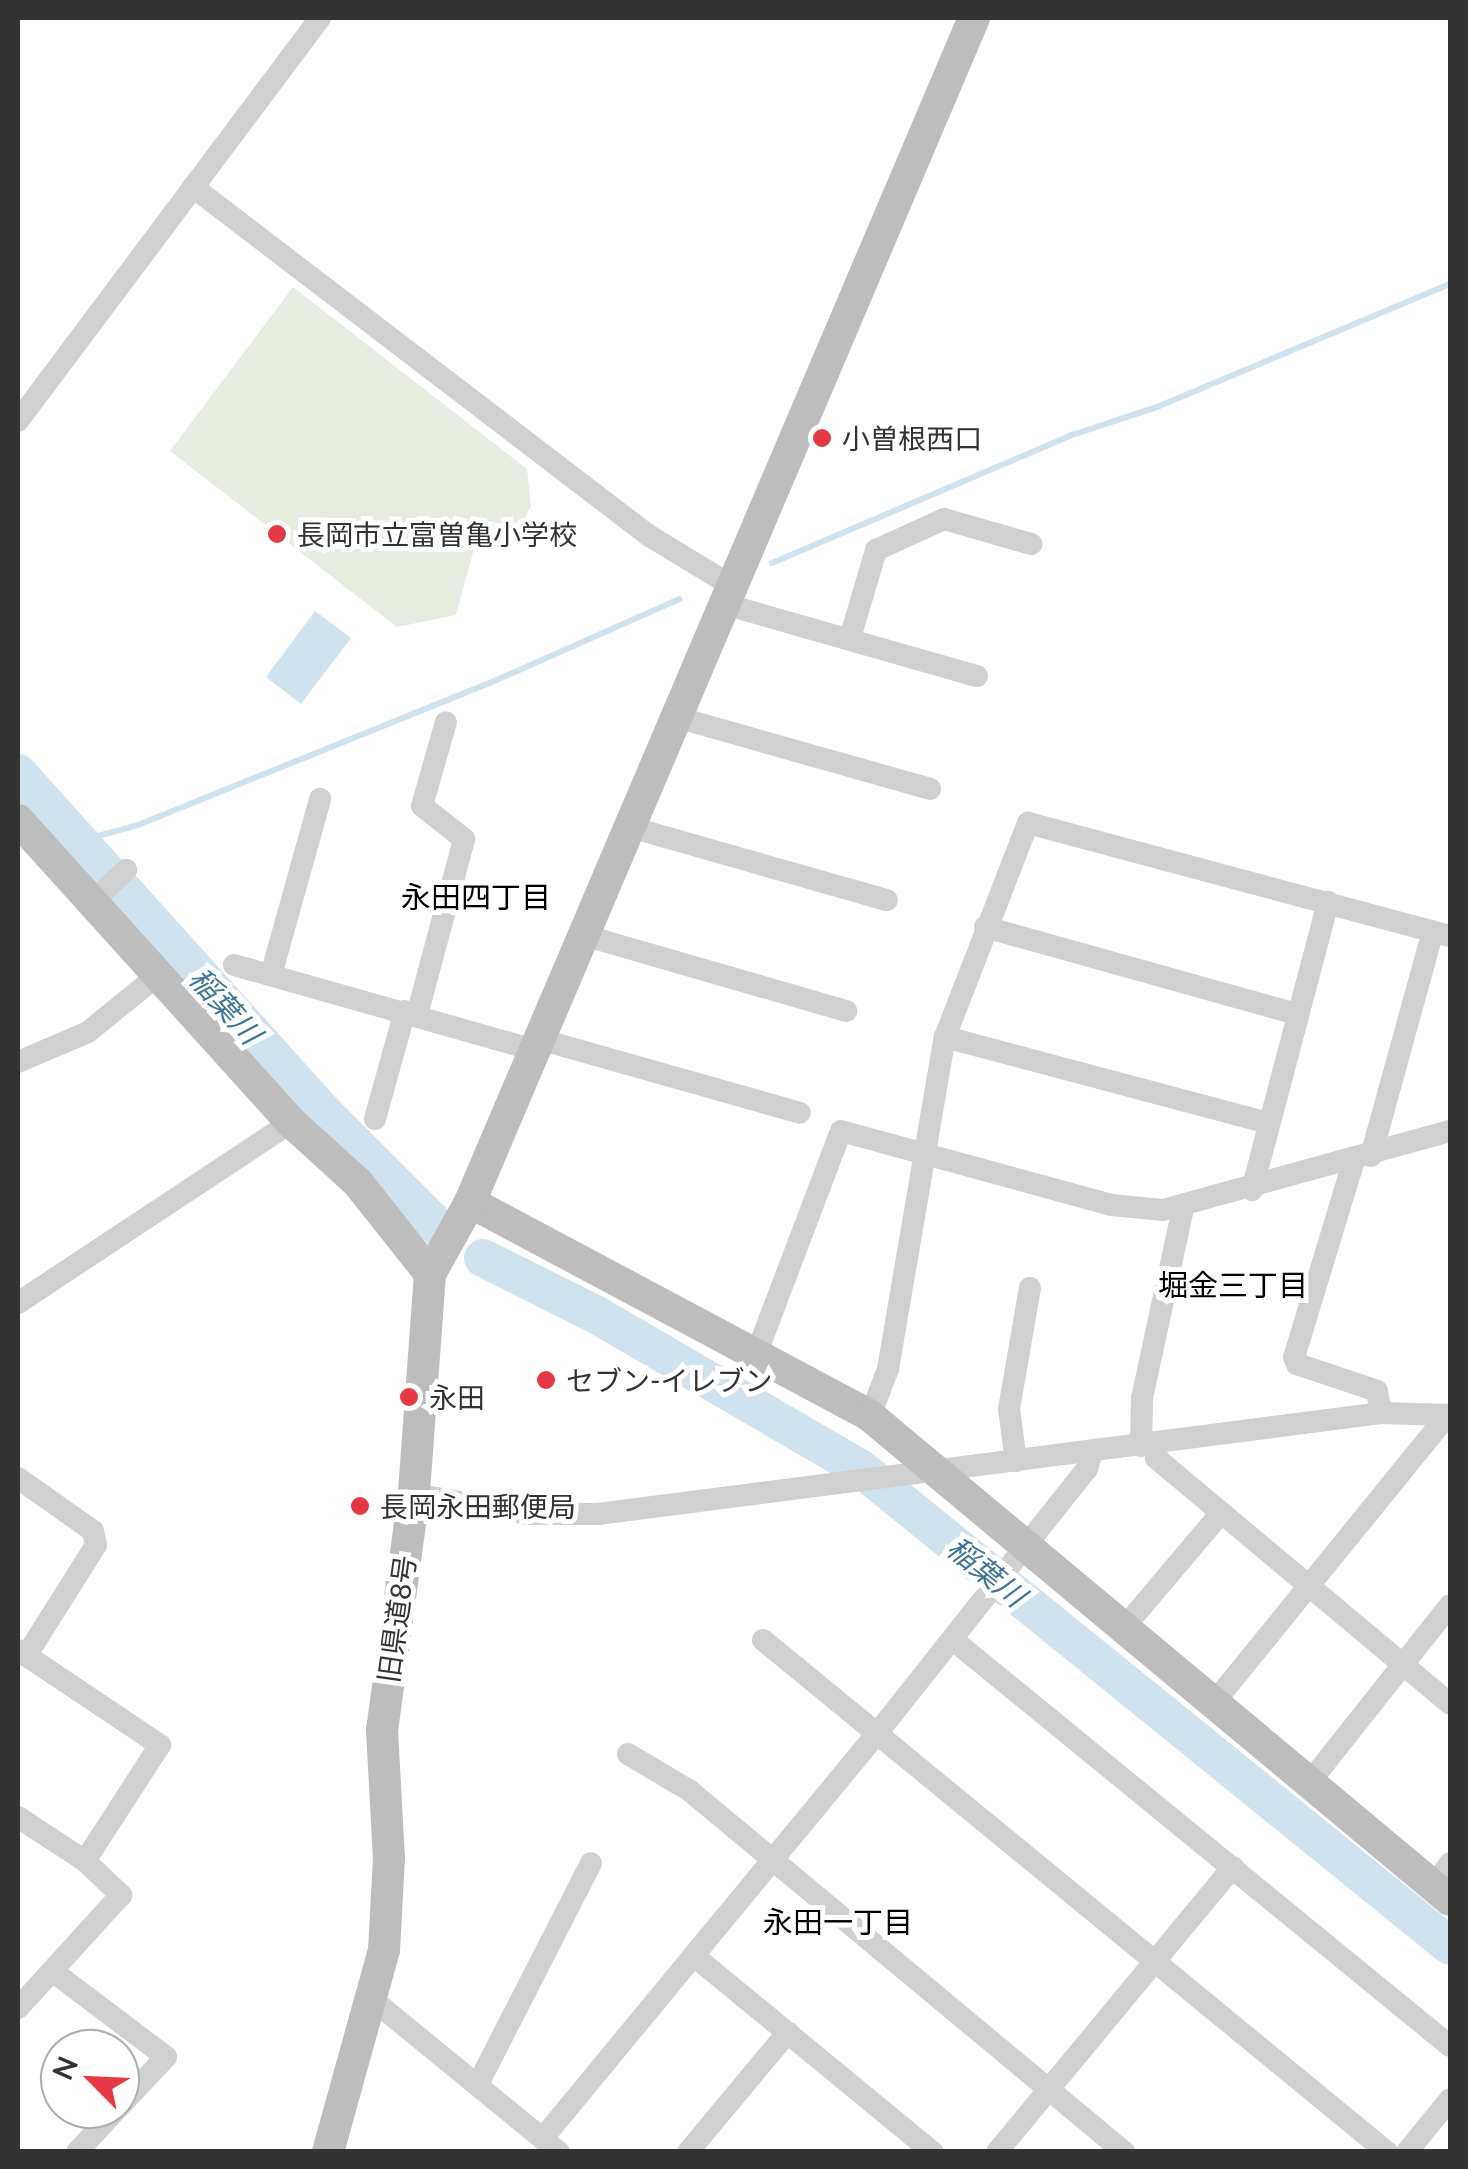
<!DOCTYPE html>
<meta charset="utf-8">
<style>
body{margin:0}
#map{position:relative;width:1468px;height:2169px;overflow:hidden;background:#fff;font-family:Lato,"Noto Sans JP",sans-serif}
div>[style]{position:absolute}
.green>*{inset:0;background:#e6ecdf}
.water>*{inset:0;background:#cfe2ee}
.stream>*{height:6px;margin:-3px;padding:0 3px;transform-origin:3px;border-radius:3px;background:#cfe2ee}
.river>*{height:38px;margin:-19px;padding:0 19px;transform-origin:19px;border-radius:19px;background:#cfe2ee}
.street>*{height:22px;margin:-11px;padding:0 11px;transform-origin:11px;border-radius:11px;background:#d0d0d0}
.secondary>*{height:32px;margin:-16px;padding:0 16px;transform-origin:16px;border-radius:16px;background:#bdbdbd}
.dots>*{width:28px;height:28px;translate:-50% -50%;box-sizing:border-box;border:5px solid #fff;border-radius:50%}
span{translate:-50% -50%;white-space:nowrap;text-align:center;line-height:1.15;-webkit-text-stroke:10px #fff;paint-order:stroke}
.poi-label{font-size:28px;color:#333}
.left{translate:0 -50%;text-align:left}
.street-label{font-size:28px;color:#333}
.neighbourhood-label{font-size:30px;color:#000}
.water-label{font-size:30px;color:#3f7597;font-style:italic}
.frame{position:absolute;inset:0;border:20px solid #333;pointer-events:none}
.north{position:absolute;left:40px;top:2029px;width:100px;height:100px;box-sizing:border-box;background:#fff;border:2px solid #adadad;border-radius:50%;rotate:294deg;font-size:28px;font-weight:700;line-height:40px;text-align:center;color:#333}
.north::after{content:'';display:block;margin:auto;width:35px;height:45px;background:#e63946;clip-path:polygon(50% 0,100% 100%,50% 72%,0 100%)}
</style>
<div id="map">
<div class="green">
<i style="clip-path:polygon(293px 287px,527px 469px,531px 506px,520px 526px,503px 534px,479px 530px,456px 615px,397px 627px,170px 451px)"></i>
</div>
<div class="water">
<i style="clip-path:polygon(315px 611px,351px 638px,301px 704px,266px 677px)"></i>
</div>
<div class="stream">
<i style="left:772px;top:563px;width:326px;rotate:-23.1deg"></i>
<i style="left:1072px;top:435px;width:89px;rotate:-18.2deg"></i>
<i style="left:1157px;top:407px;width:318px;rotate:-22.8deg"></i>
<i style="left:80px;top:841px;width:60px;rotate:-15.4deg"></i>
<i style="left:138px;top:825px;width:382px;rotate:-22deg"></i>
<i style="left:492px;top:682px;width:205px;rotate:-23.9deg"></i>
</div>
<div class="river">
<i style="left:18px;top:773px;width:455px;rotate:48deg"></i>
<i style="left:322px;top:1111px;width:170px;rotate:45deg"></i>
<i style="left:483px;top:1258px;width:125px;rotate:26.6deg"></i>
<i style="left:595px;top:1314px;width:306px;rotate:30.2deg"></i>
<i style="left:860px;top:1468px;width:759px;rotate:39.01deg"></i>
</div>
<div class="street">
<i style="left:193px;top:187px;width:573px;rotate:37.41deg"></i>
<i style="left:648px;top:535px;width:98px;rotate:31.3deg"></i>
<i style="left:18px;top:421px;width:504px;rotate:-53.15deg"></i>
<i style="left:724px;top:604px;width:263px;rotate:15.9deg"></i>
<i style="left:850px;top:638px;width:92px;rotate:-73.5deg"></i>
<i style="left:876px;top:550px;width:75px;rotate:-24.5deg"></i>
<i style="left:944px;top:519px;width:91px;rotate:16deg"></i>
<i style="left:676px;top:717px;width:264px;rotate:15.8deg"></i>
<i style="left:630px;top:827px;width:267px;rotate:15.9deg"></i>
<i style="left:92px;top:902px;width:47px;rotate:-43.3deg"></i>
<i style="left:985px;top:927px;width:324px;rotate:15.6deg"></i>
<i style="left:583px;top:935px;width:274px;rotate:16.1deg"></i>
<i style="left:234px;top:965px;width:312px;rotate:15.8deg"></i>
<i style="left:271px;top:975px;width:183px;rotate:-74.4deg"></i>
<i style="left:417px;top:1015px;width:182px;rotate:-75deg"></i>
<i style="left:464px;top:839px;width:53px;rotate:-141.8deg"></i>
<i style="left:422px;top:806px;width:87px;rotate:-74.1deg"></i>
<i style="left:945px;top:1037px;width:334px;rotate:14.9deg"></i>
<i style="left:539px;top:1039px;width:271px;rotate:15.8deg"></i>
<i style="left:18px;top:1062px;width:76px;rotate:-23.2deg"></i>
<i style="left:88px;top:1032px;width:89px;rotate:-39.1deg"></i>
<i style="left:375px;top:1119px;width:112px;rotate:-74.5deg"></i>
<i style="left:1371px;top:1156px;width:233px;rotate:-74.6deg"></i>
<i style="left:1354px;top:1160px;width:206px;rotate:106.9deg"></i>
<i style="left:1294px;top:1357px;width:8px;rotate:67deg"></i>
<i style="left:1297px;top:1364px;width:84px;rotate:18.6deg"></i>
<i style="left:1377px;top:1391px;width:22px;rotate:80deg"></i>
<i style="left:1252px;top:1190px;width:298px;rotate:-75.2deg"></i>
<i style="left:18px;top:1303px;width:328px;rotate:-33.5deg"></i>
<i style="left:757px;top:1352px;width:236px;rotate:-69.2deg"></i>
<i style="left:841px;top:1131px;width:280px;rotate:15.3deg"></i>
<i style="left:1111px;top:1205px;width:52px;rotate:5.5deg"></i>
<i style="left:1163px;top:1210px;width:298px;rotate:-15.4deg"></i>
<i style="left:870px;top:1416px;width:50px;rotate:-69deg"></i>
<i style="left:888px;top:1369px;width:337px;rotate:-80.3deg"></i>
<i style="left:945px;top:1037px;width:230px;rotate:-68.8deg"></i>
<i style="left:1028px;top:823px;width:437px;rotate:15deg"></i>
<i style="left:1157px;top:1443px;width:15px;rotate:94deg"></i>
<i style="left:1156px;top:1458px;width:383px;rotate:39.9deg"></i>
<i style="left:1141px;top:1446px;width:48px;rotate:-88.8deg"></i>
<i style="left:1142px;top:1398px;width:198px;rotate:-77.8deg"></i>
<i style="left:1016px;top:1461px;width:52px;rotate:-97.7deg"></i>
<i style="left:1009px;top:1409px;width:123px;rotate:-80.2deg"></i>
<i style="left:18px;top:1478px;width:92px;rotate:35.2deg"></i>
<i style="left:93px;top:1531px;width:14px;rotate:78deg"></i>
<i style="left:96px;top:1545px;width:131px;rotate:122.2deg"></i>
<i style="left:414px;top:1494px;width:115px;rotate:10deg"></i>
<i style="left:527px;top:1514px;width:71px"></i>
<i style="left:598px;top:1514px;width:789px;rotate:-7.35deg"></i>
<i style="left:1381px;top:1413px;width:69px;rotate:1.7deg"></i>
<i style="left:1122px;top:1630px;width:153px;rotate:-49.8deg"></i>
<i style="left:952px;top:1639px;width:643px;rotate:39.26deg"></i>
<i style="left:763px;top:1640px;width:807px;rotate:39.37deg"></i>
<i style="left:18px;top:1650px;width:171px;rotate:33.8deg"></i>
<i style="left:160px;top:1745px;width:138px;rotate:122.9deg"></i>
<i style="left:1212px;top:1705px;width:374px;rotate:-50.9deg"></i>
<i style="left:628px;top:1754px;width:72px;rotate:30.8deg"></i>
<i style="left:690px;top:1791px;width:565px;rotate:39.75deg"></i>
<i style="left:1309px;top:1783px;width:227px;rotate:-51.6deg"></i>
<i style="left:18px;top:1817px;width:80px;rotate:33.3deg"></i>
<i style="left:85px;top:1861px;width:50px;rotate:43.4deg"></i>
<i style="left:121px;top:1895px;width:153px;rotate:132.3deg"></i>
<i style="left:1434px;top:1886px;width:28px;rotate:-55deg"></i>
<i style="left:694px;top:1956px;width:309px;rotate:39.4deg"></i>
<i style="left:55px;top:1973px;width:139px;rotate:37.1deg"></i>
<i style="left:166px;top:2057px;width:67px;rotate:133.2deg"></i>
<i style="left:373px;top:2000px;width:240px;rotate:39.3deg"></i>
<i style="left:478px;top:2084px;width:248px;rotate:-62.9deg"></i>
<i style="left:543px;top:2138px;width:528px;rotate:-50.46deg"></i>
<i style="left:879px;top:1731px;width:335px;rotate:-51.6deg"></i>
<i style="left:1087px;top:1469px;width:18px;rotate:-74deg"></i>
<i style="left:77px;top:2152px;width:59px;rotate:-47.1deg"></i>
<i style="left:688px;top:2152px;width:156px;rotate:-50.2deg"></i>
<i style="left:997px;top:2152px;width:370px;rotate:-50.4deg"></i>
<i style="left:1407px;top:2152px;width:68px;rotate:-50.9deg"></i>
</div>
<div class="secondary">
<i style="left:18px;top:820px;width:407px;rotate:47.9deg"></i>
<i style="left:291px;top:1122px;width:91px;rotate:42.3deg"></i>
<i style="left:358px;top:1183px;width:116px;rotate:51.6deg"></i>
<i style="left:430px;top:1274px;width:221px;rotate:94.2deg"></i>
<i style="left:414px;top:1494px;width:238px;rotate:97.7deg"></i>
<i style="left:382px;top:1730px;width:128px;rotate:86.9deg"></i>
<i style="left:389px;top:1858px;width:92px;rotate:93.1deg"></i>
<i style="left:384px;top:1950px;width:210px;rotate:105.5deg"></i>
<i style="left:470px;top:1202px;width:454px;rotate:28.1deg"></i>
<i style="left:870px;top:1416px;width:755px;rotate:39.84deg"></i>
<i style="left:430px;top:1274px;width:82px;rotate:-60.9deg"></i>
<i style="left:470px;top:1202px;width:1287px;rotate:-66.94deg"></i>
</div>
<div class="dots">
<i style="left:822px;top:438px;background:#e63946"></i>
<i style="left:277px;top:534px;background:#e63946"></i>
<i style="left:546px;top:1380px;background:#e63946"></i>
<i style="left:409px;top:1397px;background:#e63946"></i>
<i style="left:360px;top:1506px;background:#e63946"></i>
</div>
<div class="poi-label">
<span class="left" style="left:842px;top:438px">小曽根西口</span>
<span class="left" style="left:297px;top:534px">長岡市立富曽亀小学校</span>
<span class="left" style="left:566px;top:1380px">セブン-イレブン</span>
<span class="left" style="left:429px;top:1397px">永田</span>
<span class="left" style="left:380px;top:1506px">長岡永田郵便局</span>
</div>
<div class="street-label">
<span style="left:396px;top:1619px;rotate:-82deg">旧県道8号</span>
</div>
<div class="neighbourhood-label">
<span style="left:476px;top:896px">永田四丁目</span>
<span style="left:1233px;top:1284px">堀金三丁目</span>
<span style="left:838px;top:1921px">永田一丁目</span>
</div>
<div class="water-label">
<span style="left:226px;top:1005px;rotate:48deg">稲葉川</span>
<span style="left:987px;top:1571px;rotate:39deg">稲葉川</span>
</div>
<div class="frame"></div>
<div class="north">N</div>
</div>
